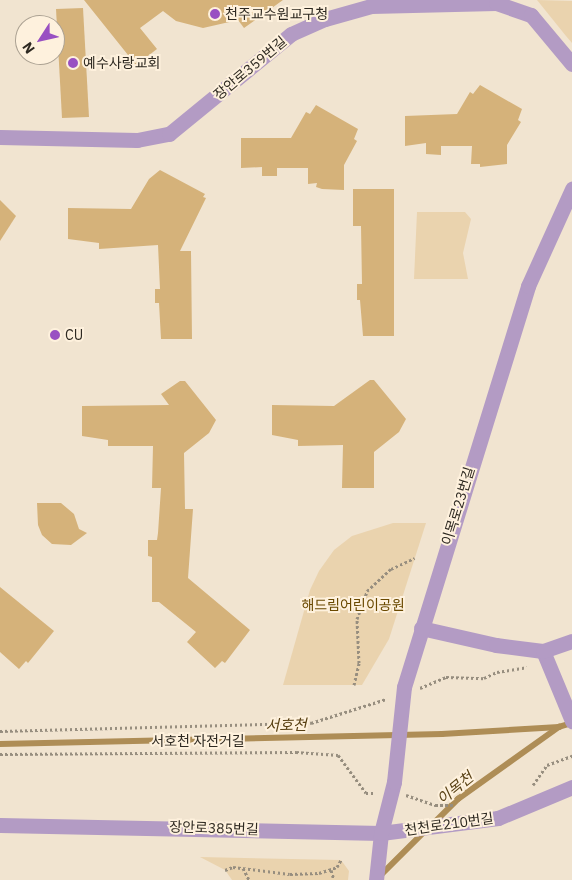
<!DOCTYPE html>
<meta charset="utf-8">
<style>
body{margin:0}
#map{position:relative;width:572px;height:880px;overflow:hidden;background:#f1e4d0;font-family:"IBM Plex Sans","Noto Sans KR",sans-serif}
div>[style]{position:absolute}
.green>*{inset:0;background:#ead3ae}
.stream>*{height:5.5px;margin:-2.75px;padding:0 2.75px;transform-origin:2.75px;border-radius:2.75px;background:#ae8d56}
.building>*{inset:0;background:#d5b27a}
.path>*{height:3px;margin-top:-1.5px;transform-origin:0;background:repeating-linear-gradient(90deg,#978e7f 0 2.5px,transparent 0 5px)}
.minor>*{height:15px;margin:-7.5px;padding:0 7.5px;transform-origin:7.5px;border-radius:7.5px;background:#b39bc4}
.minor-bridge>*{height:15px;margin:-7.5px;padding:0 7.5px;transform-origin:7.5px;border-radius:7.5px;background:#b39bc4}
.dots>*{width:14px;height:14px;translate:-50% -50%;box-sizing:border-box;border:2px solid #fef1dd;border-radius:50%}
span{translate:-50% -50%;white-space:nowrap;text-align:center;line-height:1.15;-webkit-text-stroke:4px #fef1dd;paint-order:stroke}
.poi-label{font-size:14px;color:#2e2921}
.left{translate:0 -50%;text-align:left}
.street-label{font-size:14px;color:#2e2921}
.park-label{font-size:14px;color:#6a4900}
.water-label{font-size:15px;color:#573f12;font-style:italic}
.north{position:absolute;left:15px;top:15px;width:50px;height:50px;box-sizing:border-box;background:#fef1dd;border:1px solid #aba192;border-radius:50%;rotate:235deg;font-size:14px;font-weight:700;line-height:20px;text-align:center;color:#2e2921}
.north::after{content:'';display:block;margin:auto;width:18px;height:22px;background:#9950c2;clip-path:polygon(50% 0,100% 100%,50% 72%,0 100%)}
</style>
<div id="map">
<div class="green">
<i style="clip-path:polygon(537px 0,572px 1px,572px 43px,566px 36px)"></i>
<i style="clip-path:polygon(417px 212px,465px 212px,471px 219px,463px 253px,468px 279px,414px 279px)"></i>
<i style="clip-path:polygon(393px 523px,426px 523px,389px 639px,362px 685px,283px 685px,310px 590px,319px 571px,334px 550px,352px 536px)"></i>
<i style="clip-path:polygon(200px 857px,341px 860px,349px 871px,348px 880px,232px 880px,225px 870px)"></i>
</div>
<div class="stream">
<i style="left:0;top:744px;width:442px;rotate:-1.3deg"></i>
<i style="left:442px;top:734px;width:117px;rotate:-3.4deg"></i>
<i style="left:559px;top:727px;width:14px;rotate:-17deg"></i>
<i style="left:434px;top:823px;width:34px;rotate:-45deg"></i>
<i style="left:458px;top:799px;width:124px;rotate:-35.5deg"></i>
<i style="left:380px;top:876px;width:64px;rotate:-45deg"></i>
</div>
<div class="building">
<i style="clip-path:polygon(84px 0,283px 0,244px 28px,238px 20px,203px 28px,176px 21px,163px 11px,140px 28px,157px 49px,136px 65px)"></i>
<i style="clip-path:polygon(83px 8px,89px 117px,62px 118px,56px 9px)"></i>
<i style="clip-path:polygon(480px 85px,522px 109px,518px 120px,521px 122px,507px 145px,507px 164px,480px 167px,480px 164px,471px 164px,472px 146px,441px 146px,441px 155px,426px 154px,426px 143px,405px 146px,405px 116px,457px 114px,470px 92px,473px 94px)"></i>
<i style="clip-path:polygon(316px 105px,358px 129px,354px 139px,357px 141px,344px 165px,344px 190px,322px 189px,316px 187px,317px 183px,308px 184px,308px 168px,277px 168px,277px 176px,262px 176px,262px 167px,241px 168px,241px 138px,291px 138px,306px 112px,310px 114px)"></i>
<i style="clip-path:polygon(160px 170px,205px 194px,203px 197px,206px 198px,180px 251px,191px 251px,192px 339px,161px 339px,159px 303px,155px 303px,155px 289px,160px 289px,158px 245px,99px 249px,99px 243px,68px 239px,68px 208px,131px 209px,149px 179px)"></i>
<i style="clip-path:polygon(353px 189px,394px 189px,394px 336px,363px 336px,360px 300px,357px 300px,357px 284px,362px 284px,361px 226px,353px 226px)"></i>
<i style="clip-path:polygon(0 200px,16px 216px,0 241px)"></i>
<i style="clip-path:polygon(370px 380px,374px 380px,406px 419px,399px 432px,374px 452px,374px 488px,342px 488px,343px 445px,298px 446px,298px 440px,272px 435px,272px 405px,334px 406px)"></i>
<i style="clip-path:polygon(180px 381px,185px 381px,216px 420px,209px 433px,184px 453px,185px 509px,193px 509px,188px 578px,250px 630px,225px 663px,222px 661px,215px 668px,187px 642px,196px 632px,159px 602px,152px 602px,152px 557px,148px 556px,148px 540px,157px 540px,158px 533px,161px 488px,152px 488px,153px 446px,108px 446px,108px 440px,82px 436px,82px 406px,169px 405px,161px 394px)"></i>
<i style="clip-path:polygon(37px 503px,61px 503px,74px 514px,79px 529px,87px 533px,71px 545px,52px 544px,42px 535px,38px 525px)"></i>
<i style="clip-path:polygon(0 587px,54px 631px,28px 663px,26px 661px,19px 669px,0 652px)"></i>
</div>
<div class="path">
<i style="left:354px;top:685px;width:23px;rotate:-77deg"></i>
<i style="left:359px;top:663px;width:44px;rotate:-92.6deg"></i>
<i style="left:357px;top:619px;width:30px;rotate:-70deg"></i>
<i style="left:367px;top:591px;width:33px;rotate:-43deg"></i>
<i style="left:391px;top:569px;width:26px;rotate:-25deg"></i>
<i style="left:420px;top:688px;width:28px;rotate:-23deg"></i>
<i style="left:446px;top:677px;width:38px;rotate:2deg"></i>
<i style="left:484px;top:678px;width:14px;rotate:-25deg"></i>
<i style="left:497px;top:672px;width:30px;rotate:-9deg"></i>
<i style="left:0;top:731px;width:311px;rotate:-1.5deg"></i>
<i style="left:311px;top:723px;width:79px;rotate:-17.7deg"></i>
<i style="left:0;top:754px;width:296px;rotate:-0.4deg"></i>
<i style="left:296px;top:752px;width:42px;rotate:4.1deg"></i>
<i style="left:338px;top:755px;width:47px;rotate:53.6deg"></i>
<i style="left:366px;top:793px;width:9px"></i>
<i style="left:533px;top:785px;width:24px;rotate:-55deg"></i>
<i style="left:547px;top:765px;width:27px;rotate:-20deg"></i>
<i style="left:406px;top:795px;width:31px;rotate:19deg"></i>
<i style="left:435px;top:805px;width:18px"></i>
<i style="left:243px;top:868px;width:13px;rotate:63deg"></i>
<i style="left:225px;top:870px;width:9px;rotate:-21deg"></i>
<i style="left:233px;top:867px;width:57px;rotate:7deg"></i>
<i style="left:290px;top:874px;width:29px;rotate:-2deg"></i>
<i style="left:319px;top:873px;width:19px;rotate:-18deg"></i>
<i style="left:337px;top:867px;width:8px;rotate:-60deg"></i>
<i style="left:331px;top:870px;width:10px;rotate:73deg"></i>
</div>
<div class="minor">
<i style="left:0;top:137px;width:137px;rotate:1.3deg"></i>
<i style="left:137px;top:140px;width:33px;rotate:-11deg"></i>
<i style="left:169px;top:134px;width:158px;rotate:-39.3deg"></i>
<i style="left:291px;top:34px;width:37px;rotate:-24deg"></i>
<i style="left:325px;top:19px;width:48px;rotate:-15.8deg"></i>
<i style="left:371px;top:6px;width:125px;rotate:-1.4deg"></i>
<i style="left:496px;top:3px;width:37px;rotate:19deg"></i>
<i style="left:531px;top:15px;width:64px;rotate:50.1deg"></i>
<i style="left:421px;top:628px;width:77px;rotate:12.8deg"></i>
<i style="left:496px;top:645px;width:47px;rotate:7.3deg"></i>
<i style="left:543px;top:651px;width:76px;rotate:67.5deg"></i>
<i style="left:543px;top:651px;width:31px;rotate:-19deg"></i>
<i style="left:404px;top:687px;width:420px;rotate:-72.8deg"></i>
<i style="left:528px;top:286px;width:107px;rotate:-65.6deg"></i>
<i style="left:0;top:825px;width:381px;rotate:1.2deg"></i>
<i style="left:381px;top:833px;width:118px;rotate:-7.3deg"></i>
<i style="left:498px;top:818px;width:80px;rotate:-22.7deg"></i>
<i style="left:376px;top:880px;width:47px;rotate:-83.9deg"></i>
<i style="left:381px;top:833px;width:53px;rotate:-75.7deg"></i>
</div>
<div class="minor-bridge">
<i style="left:394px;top:782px;width:96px;rotate:-84deg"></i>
</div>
<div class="dots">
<i style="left:215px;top:14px;background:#9950c2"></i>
<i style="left:73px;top:63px;background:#9950c2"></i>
<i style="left:55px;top:335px;background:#9950c2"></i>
</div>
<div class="poi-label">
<span class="left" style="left:225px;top:14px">천주교수원교구청</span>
<span class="left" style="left:83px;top:63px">예수사랑교회</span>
<span class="left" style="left:65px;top:335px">CU</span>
</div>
<div class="street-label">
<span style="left:250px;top:68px;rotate:-40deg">장안로359번길</span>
<span style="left:458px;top:506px;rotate:-73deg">이목로23번길</span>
<span style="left:198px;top:741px">서호천 자전거길</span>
<span style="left:449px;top:824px;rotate:-8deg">천천로210번길</span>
<span style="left:214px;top:828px;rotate:2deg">장안로385번길</span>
</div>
<div class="park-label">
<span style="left:353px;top:605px">해드림어린이공원</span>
</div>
<div class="water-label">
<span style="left:286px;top:725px;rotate:-1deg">서호천</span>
<span style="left:455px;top:788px;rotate:-39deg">이목천</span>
</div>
<div class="north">N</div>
</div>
